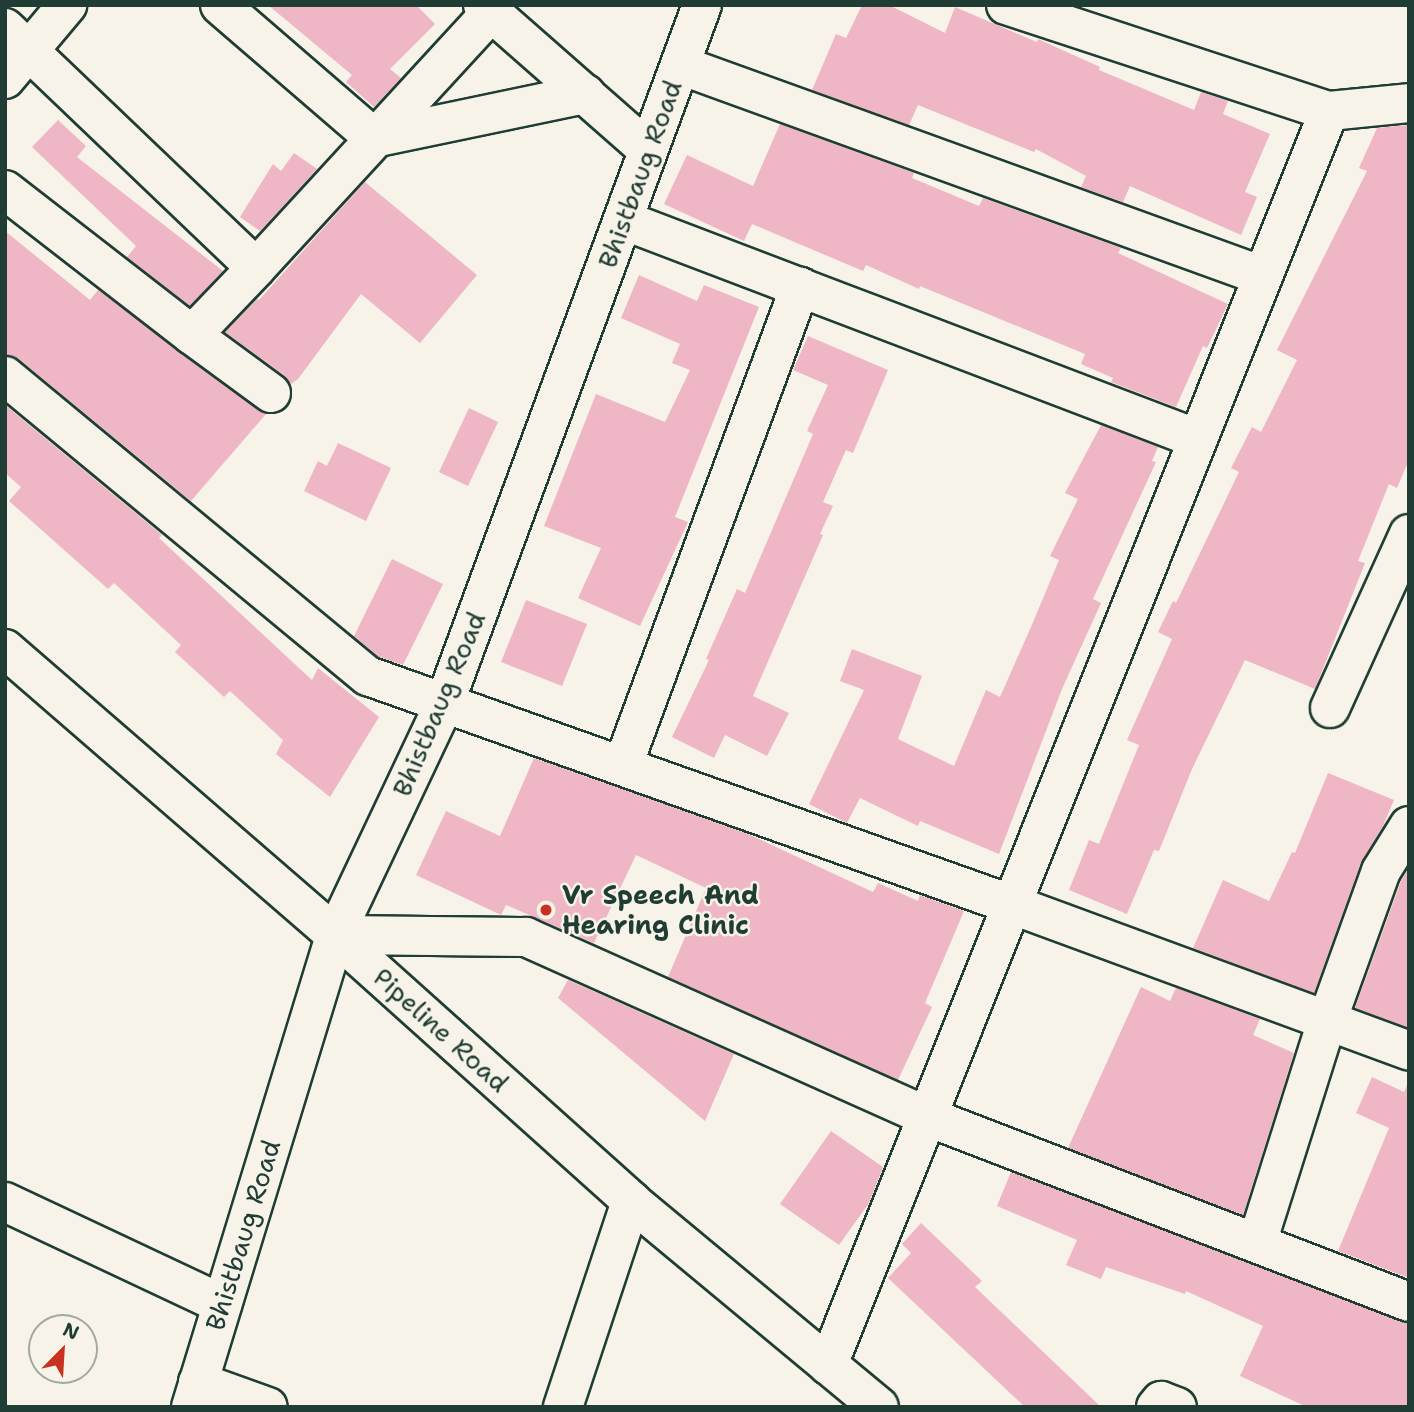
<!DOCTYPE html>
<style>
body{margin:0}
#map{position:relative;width:1414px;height:1412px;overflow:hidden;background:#f7f3e8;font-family:"Shantell Sans",sans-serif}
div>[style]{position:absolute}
.building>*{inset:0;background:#efb6c6}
.roads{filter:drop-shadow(2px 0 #1f3d34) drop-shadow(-2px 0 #1f3d34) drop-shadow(0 2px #1f3d34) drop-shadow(0 -2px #1f3d34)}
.minor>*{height:38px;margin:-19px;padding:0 19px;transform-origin:19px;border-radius:19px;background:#f7f3e8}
.major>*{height:38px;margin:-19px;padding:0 19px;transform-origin:19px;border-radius:19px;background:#f7f3e8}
.dots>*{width:19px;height:19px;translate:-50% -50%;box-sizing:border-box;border:4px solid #f7f3e8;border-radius:50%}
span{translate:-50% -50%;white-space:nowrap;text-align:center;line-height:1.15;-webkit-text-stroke:5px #f7f3e8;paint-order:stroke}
.street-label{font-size:26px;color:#1f3d34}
.poi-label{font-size:26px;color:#1f3d34;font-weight:700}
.left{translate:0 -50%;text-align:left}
.frame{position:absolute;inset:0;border:7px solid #1f3d34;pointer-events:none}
.north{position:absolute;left:28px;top:1314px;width:70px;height:70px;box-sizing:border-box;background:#f7f3e8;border:2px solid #a1aaa0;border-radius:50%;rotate:24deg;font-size:19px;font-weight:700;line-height:28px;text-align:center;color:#1f3d34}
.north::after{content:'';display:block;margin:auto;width:24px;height:32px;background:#c8321e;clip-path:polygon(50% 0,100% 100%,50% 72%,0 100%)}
</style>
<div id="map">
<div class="building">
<i style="clip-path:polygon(268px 5px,416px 5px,435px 24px,390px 69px,401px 78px,374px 107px,346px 82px,352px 75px)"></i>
<i style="clip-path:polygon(862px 5px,889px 5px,945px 33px,955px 7px,1037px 42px,1038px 39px,1100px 67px,1099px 70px,1194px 110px,1201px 92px,1228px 101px,1223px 114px,1270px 134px,1245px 192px,1257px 197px,1241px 235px,1130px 186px,1123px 202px,1081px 187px,1086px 176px,1036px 149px,1034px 152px,918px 105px,909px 125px,812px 90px,836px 34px,846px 38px)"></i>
<i style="clip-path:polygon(58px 120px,86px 146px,77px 157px,223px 271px,190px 306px,127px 257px,136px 246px,32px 147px)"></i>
<i style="clip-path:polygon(780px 124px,914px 173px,912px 178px,979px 206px,983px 198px,1121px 248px,1118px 253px,1228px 304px,1207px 348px,1203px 346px,1176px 407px,1111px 382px,1113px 378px,1081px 364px,1085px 354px,920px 286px,919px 289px,866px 265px,863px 271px,752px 224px,744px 241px,664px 204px,687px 155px,753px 186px)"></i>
<i style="clip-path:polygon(1409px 125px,1409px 460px,1397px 488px,1389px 484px,1358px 561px,1365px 563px,1315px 689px,1245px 660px,1192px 769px,1159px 851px,1154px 850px,1127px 914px,1069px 890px,1089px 840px,1099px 844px,1139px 745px,1127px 740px,1172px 639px,1158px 632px,1173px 601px,1176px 603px,1239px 472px,1231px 468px,1252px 427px,1261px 432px,1297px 360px,1277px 350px,1367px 171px,1359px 168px,1377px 128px)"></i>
<i style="clip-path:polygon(294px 153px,317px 169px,260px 231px,240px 217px,273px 164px,281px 171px)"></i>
<i style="clip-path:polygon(365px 182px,477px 275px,420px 343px,361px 294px,298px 379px,291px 384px,284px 375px,225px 332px,257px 299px,259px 300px)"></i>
<i style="clip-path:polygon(5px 231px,90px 300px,98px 290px,266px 414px,191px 501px,19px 359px,5px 355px)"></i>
<i style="clip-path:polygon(639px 275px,697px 301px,704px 285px,759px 307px,675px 517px,688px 522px,640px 626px,578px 598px,601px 548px,544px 526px,596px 394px,665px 422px,690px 370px,672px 363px,680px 344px,621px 318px)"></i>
<i style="clip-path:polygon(808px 336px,888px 370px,853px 453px,846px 450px,823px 502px,833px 506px,820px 534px,823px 535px,753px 696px,789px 713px,767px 756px,725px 735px,714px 758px,672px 737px,709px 660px,706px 659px,737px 589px,745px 593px,813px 434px,807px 431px,828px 385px,793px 370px)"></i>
<i style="clip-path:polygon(5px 405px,162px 535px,159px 538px,312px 680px,318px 668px,379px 717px,330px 797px,276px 754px,283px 740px,230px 691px,224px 697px,175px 652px,181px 645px,114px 583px,108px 589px,9px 501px,21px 487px,5px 473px)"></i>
<i style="clip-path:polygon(469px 408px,498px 422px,468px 486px,439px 472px)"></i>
<i style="clip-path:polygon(1101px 425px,1158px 447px,1152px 461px,1156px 462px,1093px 599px,1101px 603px,1062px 689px,999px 854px,920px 821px,918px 826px,860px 798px,847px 823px,809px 804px,864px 690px,840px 681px,852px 649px,922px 676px,898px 739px,954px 766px,986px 690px,1000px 697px,1031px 627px,1059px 560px,1050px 556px,1078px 499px,1065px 493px)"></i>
<i style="clip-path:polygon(338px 443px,391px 468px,366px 521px,304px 491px,318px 461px,327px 466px)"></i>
<i style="clip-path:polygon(392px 559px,443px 584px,403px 665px,379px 657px,354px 636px)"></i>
<i style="clip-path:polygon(526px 600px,587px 624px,562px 686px,501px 662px)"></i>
<i style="clip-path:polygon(534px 758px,746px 833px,873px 892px,878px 883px,918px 901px,920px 895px,964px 911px,925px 1003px,932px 1007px,898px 1080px,668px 977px,706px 888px,636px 855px,594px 943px,506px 905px,501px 915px,416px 875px,446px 811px,500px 836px)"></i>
<i style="clip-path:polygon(1328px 773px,1394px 800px,1383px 826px,1361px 863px,1314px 993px,1193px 948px,1223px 880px,1269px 901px,1292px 852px,1295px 853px)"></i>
<i style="clip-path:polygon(1409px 868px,1409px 1028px,1355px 1008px,1401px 881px)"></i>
<i style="clip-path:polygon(568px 980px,734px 1054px,705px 1121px,558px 998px)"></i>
<i style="clip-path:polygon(1141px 987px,1170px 1001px,1176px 988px,1260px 1019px,1253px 1035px,1294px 1053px,1243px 1215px,1068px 1148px)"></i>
<i style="clip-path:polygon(1372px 1077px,1404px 1092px,1409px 1081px,1409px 1278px,1338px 1251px,1389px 1128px,1356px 1113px)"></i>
<i style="clip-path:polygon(831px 1131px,883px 1167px,869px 1203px,839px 1245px,780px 1204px)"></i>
<i style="clip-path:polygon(1011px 1172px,1409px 1323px,1409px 1407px,1307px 1407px,1240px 1376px,1263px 1326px,1186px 1291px,1185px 1294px,1106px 1267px,1101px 1279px,1066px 1265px,1077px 1240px,997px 1206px)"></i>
<i style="clip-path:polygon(921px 1223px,982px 1281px,975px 1287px,1101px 1407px,1025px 1407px,888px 1278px,911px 1253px,902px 1244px)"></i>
</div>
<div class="roads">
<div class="minor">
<i style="left:220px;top:5px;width:203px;rotate:40.8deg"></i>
<i style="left:374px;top:138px;width:216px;rotate:-11.8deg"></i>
<i style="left:483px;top:5px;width:220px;rotate:41.3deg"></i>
<i style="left:1006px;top:5px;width:340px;rotate:18.2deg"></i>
<i style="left:1329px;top:111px;width:80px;rotate:-5.7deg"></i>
<i style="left:5px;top:28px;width:347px;rotate:43.7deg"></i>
<i style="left:256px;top:268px;width:348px;rotate:-47.4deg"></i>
<i style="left:680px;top:65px;width:620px;rotate:19.9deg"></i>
<i style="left:5px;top:79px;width:97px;rotate:-50deg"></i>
<i style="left:5px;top:190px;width:237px;rotate:37.8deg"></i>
<i style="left:192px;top:335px;width:93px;rotate:-46.3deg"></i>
<i style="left:623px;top:220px;width:615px;rotate:20.85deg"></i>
<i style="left:192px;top:335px;width:98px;rotate:36.3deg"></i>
<i style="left:5px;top:376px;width:471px;rotate:39.6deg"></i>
<i style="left:368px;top:676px;width:684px;rotate:19.55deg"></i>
<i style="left:1013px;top:905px;width:422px;rotate:20.2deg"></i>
<i style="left:1330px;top:708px;width:191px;rotate:-65.6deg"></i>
<i style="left:623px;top:765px;width:510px;rotate:-69.68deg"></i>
<i style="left:335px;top:935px;width:191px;rotate:0.6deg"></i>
<i style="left:526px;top:937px;width:440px;rotate:24.1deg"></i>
<i style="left:928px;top:1117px;width:515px;rotate:21.04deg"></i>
<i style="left:5px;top:1202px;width:240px;rotate:25.2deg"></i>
<i style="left:1257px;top:1243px;width:233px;rotate:-72.5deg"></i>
<i style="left:1327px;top:1021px;width:159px;rotate:-70.2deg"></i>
<i style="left:1381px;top:871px;width:53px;rotate:-58.1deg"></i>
<i style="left:828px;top:1365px;width:1350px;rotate:-68.22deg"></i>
<i style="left:198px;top:1382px;width:74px;rotate:19.7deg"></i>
<i style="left:191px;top:1407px;width:493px;rotate:-73deg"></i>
<i style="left:335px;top:935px;width:258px;rotate:-64.7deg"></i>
<i style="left:445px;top:702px;width:743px;rotate:-69.76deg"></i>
<i style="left:563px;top:1407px;width:217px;rotate:-71.7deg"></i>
<i style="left:1156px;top:1407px;width:8px;rotate:-50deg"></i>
<i style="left:1161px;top:1401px;width:17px;rotate:21deg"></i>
</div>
<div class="major">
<i style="left:5px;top:649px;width:437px;rotate:40.9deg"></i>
<i style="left:335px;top:935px;width:398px;rotate:41.9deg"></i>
<i style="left:631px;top:1201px;width:322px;rotate:39.7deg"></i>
</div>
</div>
<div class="dots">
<i style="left:546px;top:910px;background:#c8321e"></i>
</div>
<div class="street-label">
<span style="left:640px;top:174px;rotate:-70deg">Bhistbaug Road</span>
<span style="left:439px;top:704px;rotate:-67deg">Bhistbaug Road</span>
<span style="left:441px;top:1030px;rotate:42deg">Pipeline Road</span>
<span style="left:243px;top:1235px;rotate:-73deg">Bhistbaug Road</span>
</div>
<div class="poi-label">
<span class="left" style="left:562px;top:910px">Vr Speech And<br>Hearing Clinic</span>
</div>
<div class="frame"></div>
<div class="north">N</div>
</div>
